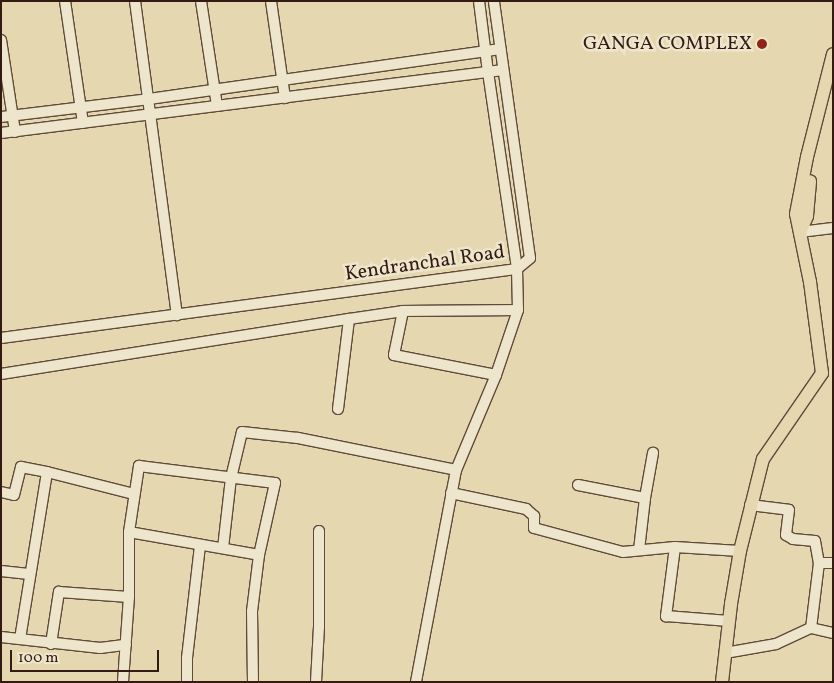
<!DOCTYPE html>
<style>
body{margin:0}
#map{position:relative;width:834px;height:683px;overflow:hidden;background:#e5d8b0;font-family:Vollkorn,serif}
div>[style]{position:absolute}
.roads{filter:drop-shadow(1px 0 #604a3a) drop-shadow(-1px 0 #604a3a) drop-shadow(0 1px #604a3a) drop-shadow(0 -1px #604a3a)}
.minor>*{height:10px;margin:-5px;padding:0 5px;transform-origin:5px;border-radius:5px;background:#eee6cc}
.major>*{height:12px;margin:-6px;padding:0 6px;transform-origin:6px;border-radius:6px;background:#e5d8b0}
.dots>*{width:14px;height:14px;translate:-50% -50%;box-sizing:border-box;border:2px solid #eee6cc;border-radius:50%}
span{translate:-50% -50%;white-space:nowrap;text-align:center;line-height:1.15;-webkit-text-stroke:5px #eee6cc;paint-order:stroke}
.poi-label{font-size:20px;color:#341b12}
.right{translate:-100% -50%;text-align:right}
.street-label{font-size:20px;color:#341b12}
.frame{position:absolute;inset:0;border:2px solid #341b12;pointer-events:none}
.scale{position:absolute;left:10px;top:650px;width:149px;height:22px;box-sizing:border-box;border:2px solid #341b12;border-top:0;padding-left:6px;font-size:15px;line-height:18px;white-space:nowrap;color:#341b12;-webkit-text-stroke:4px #eee6cc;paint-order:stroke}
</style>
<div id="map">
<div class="roads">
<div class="minor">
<i style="left:65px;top:1px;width:123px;rotate:81.6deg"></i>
<i style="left:135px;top:1px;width:317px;rotate:82.4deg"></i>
<i style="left:201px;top:1px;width:106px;rotate:81.3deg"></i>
<i style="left:271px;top:1px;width:98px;rotate:81.8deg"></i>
<i style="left:479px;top:1px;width:72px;rotate:82.8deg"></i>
<i style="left:488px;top:72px;width:199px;rotate:81.6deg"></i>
<i style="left:517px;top:269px;width:17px;rotate:-40deg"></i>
<i style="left:530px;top:258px;width:260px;rotate:-98deg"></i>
<i style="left:1px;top:40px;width:93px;rotate:81.3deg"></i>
<i style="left:1px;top:117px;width:149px;rotate:-6.9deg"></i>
<i style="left:149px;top:99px;width:355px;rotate:-8.1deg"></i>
<i style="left:1px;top:133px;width:506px;rotate:-7.15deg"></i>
<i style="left:800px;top:232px;width:33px;rotate:-7deg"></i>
<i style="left:403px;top:311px;width:45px;rotate:101.6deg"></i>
<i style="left:394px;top:355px;width:104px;rotate:11.1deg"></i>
<i style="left:1px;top:338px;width:521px;rotate:-7.62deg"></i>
<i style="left:517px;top:269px;width:41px;rotate:88.6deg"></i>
<i style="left:518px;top:310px;width:69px;rotate:108.7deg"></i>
<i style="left:496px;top:375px;width:103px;rotate:112.8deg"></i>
<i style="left:456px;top:470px;width:216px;rotate:100.7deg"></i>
<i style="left:1px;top:374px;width:352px;rotate:-9deg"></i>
<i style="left:338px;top:409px;width:91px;rotate:-83deg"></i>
<i style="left:349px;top:319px;width:55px;rotate:-8.4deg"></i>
<i style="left:403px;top:311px;width:115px;rotate:-0.5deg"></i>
<i style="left:578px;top:485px;width:68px;rotate:11deg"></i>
<i style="left:1px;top:492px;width:13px;rotate:13deg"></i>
<i style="left:14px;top:495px;width:29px;rotate:-76deg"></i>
<i style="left:21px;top:467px;width:26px;rotate:11deg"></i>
<i style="left:451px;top:493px;width:77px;rotate:12deg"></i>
<i style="left:526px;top:509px;width:11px;rotate:41deg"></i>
<i style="left:534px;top:516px;width:12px;rotate:90deg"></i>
<i style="left:534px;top:528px;width:92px;rotate:15.1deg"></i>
<i style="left:623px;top:552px;width:52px;rotate:-5.5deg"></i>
<i style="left:675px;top:547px;width:65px;rotate:3.5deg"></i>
<i style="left:750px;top:505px;width:39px;rotate:7deg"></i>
<i style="left:789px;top:510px;width:25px;rotate:97deg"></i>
<i style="left:786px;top:535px;width:8px;rotate:30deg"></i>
<i style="left:793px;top:539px;width:22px;rotate:5deg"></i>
<i style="left:815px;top:541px;width:22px;rotate:80deg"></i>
<i style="left:819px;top:563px;width:65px;rotate:97deg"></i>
<i style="left:129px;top:532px;width:132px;rotate:10deg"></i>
<i style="left:675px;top:547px;width:70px;rotate:97.4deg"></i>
<i style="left:666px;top:616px;width:63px;rotate:4.5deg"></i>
<i style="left:223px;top:548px;width:70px;rotate:-83.5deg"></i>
<i style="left:231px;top:478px;width:47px;rotate:-76.6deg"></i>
<i style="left:242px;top:432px;width:56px;rotate:6.1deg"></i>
<i style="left:298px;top:438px;width:161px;rotate:11.4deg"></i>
<i style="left:639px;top:550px;width:52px;rotate:-83.4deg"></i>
<i style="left:645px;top:498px;width:46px;rotate:-79.9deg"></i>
<i style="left:819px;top:563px;width:14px"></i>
<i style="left:1px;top:571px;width:28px;rotate:6deg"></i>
<i style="left:1px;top:637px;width:100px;rotate:6.3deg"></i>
<i style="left:100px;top:648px;width:26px;rotate:-7deg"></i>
<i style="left:20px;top:639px;width:169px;rotate:-80.8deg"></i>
<i style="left:47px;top:472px;width:90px;rotate:14.2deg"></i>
<i style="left:51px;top:644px;width:53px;rotate:-81.3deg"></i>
<i style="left:59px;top:592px;width:70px;rotate:4.1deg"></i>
<i style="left:725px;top:653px;width:52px;rotate:-10deg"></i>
<i style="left:776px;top:644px;width:38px;rotate:-25deg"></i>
<i style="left:811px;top:628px;width:23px;rotate:13deg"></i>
<i style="left:123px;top:682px;width:85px;rotate:-86deg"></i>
<i style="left:129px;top:597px;width:65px;rotate:-90deg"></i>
<i style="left:129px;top:532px;width:67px;rotate:-81.4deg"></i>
<i style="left:139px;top:466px;width:137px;rotate:7.1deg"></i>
<i style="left:275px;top:483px;width:74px;rotate:102.5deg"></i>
<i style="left:259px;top:555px;width:56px;rotate:97.1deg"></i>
<i style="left:252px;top:611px;width:71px;rotate:89.2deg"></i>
<i style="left:187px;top:682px;width:24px;rotate:-90deg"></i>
<i style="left:187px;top:658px;width:114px;rotate:-83.4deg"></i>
<i style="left:316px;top:682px;width:55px;rotate:-86.9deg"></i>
<i style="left:319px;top:627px;width:96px;rotate:-90deg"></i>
</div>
<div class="major">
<i style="left:800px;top:232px;width:17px;rotate:-66deg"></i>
<i style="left:807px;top:216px;width:35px;rotate:-85deg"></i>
<i style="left:722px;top:682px;width:79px;rotate:-83.4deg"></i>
<i style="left:731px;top:604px;width:54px;rotate:-80.4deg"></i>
<i style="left:740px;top:551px;width:95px;rotate:-76deg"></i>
<i style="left:763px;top:459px;width:104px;rotate:-55.5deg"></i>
<i style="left:822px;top:373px;width:92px;rotate:-97.5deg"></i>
<i style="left:810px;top:282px;width:69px;rotate:-101.6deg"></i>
<i style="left:796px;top:214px;width:58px;rotate:-79.1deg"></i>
<i style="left:807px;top:157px;width:106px;rotate:-75.8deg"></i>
</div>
</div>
<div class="dots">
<i style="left:762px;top:44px;background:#8f2418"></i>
</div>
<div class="poi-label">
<span class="right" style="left:752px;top:44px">GANGA COMPLEX</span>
</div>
<div class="street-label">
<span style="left:425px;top:264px;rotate:-8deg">Kendranchal Road</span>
</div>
<div class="frame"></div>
<div class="scale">100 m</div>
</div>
